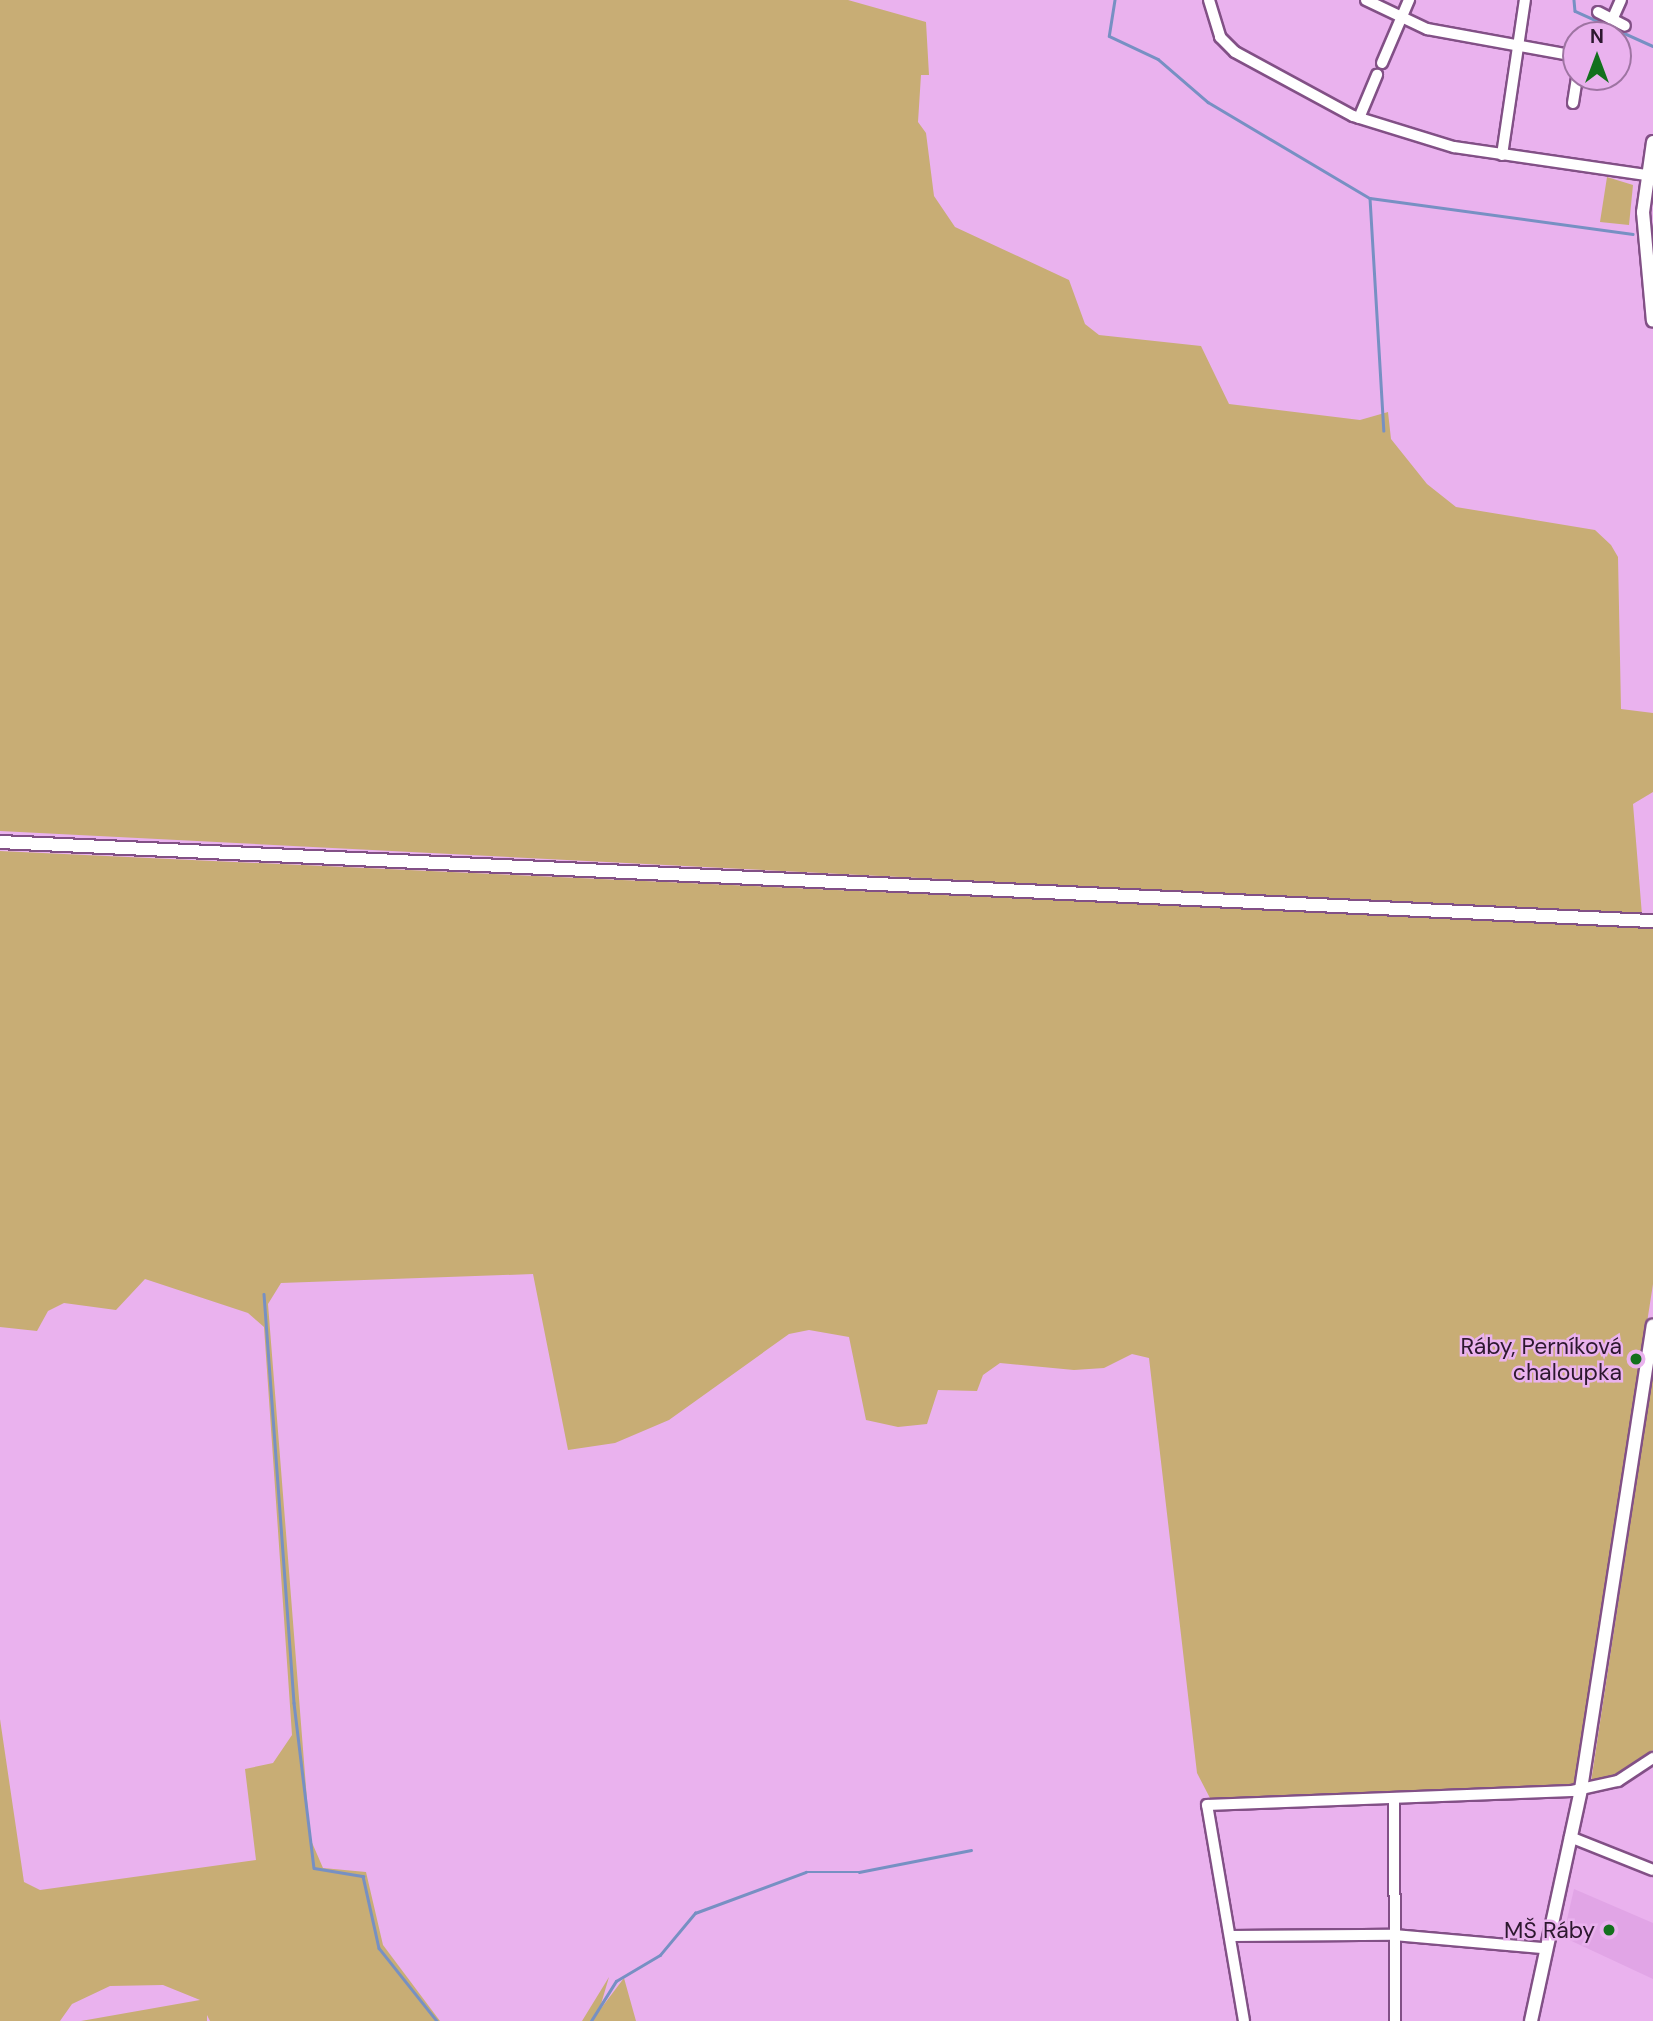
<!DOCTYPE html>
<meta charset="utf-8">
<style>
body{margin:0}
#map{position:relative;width:1653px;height:2021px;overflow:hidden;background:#eab2ee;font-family:"DM Sans",sans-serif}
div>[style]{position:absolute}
.built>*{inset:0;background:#e1a5e6}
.green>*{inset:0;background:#c8ad75}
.stream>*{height:2.5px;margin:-1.25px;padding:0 1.25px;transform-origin:1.25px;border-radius:1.25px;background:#7790c3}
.roads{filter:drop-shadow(2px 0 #825086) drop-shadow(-2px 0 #825086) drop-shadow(0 2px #825086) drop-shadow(0 -2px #825086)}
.minor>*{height:10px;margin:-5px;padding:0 5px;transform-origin:5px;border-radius:5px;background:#fff}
.tertiary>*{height:12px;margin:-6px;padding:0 6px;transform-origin:6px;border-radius:6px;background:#fff}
.dots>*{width:19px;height:19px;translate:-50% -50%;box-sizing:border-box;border:4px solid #eab2ee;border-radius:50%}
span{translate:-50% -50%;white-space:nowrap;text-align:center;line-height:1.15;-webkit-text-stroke:5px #eab2ee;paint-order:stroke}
.poi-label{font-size:23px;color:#2d182f}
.right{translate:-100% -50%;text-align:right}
.north{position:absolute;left:1562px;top:21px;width:70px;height:70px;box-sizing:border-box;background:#eab2ee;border:2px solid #9e74a2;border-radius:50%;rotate:0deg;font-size:19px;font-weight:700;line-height:28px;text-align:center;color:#2d182f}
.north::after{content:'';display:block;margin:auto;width:24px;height:32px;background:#13701d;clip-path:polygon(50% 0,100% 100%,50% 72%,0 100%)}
</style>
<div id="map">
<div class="built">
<i style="clip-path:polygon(1574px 1889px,1653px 1923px,1653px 1979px,1563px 1937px)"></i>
</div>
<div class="green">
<i style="clip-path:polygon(0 0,848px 0,926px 22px,929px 75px,921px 75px,918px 122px,926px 133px,934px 196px,955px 227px,1069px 280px,1085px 324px,1099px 335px,1201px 346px,1229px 404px,1360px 420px,1388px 412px,1391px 439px,1427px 484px,1456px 507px,1595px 530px,1611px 545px,1618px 557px,1621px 709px,1653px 713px,1653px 792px,1633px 804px,1642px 915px,0 831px)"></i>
<i style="clip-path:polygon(1607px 177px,1633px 185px,1629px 225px,1600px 222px)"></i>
<i style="clip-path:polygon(0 851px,1653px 928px,1653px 1284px,1575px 1786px,1211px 1800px,1197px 1773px,1149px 1358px,1132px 1354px,1104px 1368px,1074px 1370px,1000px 1363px,983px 1375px,977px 1391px,938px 1390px,927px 1424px,898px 1427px,866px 1420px,849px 1337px,809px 1330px,789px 1334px,669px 1420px,615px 1443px,568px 1450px,533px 1274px,281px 1283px,268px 1304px,310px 1838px,323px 1868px,366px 1872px,383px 1945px,440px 2021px,210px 2021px,207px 2015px,207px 2021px,81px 2021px,200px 2000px,163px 1985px,110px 1986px,72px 2004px,60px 2021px,0 2021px,0 1719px,24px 1882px,40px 1890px,256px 1860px,245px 1769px,273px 1763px,292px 1735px,264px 1327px,248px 1313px,145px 1279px,116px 1310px,64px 1303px,48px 1311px,37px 1331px,0 1327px)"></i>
<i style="clip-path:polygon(1653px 1372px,1653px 1750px,1610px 1779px,1591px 1782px)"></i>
<i style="clip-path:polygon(609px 1977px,599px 2011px,624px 1978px,636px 2021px,582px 2021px)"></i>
</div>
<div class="stream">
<i style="left:1115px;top:0;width:36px;rotate:99deg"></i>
<i style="left:1109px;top:36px;width:54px;rotate:25.1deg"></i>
<i style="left:1158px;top:59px;width:66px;rotate:40.7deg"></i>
<i style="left:1208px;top:102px;width:188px;rotate:30.7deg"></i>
<i style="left:1370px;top:198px;width:265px;rotate:7.8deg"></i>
<i style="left:1574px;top:0;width:11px;rotate:85deg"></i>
<i style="left:1575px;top:11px;width:85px;rotate:24.2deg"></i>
<i style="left:1370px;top:198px;width:233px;rotate:86.6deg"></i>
<i style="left:264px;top:1294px;width:410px;rotate:85.8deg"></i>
<i style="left:294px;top:1703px;width:166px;rotate:83.1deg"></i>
<i style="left:314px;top:1868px;width:50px;rotate:9.3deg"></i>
<i style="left:363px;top:1876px;width:74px;rotate:77.5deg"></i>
<i style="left:379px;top:1948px;width:93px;rotate:51.5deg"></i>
<i style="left:591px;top:2021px;width:47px;rotate:-58deg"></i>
<i style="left:616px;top:1981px;width:51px;rotate:-30.6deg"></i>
<i style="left:660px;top:1955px;width:55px;rotate:-50.2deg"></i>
<i style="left:695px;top:1913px;width:118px;rotate:-20.3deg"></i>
<i style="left:806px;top:1872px;width:53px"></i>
<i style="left:859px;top:1872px;width:114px;rotate:-11.1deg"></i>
</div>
<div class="roads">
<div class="minor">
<i style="left:1209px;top:0;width:39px;rotate:73deg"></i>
<i style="left:1220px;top:37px;width:21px;rotate:45deg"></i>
<i style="left:1235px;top:52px;width:134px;rotate:28.5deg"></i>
<i style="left:1353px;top:116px;width:106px;rotate:17.1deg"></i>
<i style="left:1454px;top:147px;width:194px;rotate:8.3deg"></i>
<i style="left:1366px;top:0;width:68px;rotate:25.4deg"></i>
<i style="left:1427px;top:29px;width:151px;rotate:10.3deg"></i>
<i style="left:1598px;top:12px;width:30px;rotate:27deg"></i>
<i style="left:1612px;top:20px;width:22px;rotate:-66deg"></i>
<i style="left:1382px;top:63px;width:69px;rotate:-66.8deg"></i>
<i style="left:1573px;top:103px;width:26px;rotate:-81deg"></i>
<i style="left:1359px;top:118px;width:47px;rotate:-67.3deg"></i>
<i style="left:1502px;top:155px;width:157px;rotate:-81.6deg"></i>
<i style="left:1394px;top:1798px;width:223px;rotate:89.7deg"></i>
<i style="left:1570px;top:1837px;width:89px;rotate:21.7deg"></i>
<i style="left:1231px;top:1936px;width:163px;rotate:-0.4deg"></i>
<i style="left:1394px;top:1935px;width:151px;rotate:5deg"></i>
<i style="left:1244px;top:2021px;width:219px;rotate:-99.7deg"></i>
<i style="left:1207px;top:1805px;width:365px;rotate:-2.2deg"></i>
<i style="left:1572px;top:1791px;width:47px;rotate:-12.3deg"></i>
<i style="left:1618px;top:1781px;width:42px;rotate:-33.3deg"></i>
</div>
<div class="tertiary">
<i style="left:1653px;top:142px;width:71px;rotate:98.1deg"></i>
<i style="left:1643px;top:212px;width:109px;rotate:84.8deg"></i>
<i style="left:0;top:842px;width:1655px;rotate:2.74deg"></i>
<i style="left:1531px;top:2021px;width:237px;rotate:-77.8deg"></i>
<i style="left:1581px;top:1789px;width:469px;rotate:-81.2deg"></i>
</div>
</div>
<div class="dots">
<i style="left:1636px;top:1359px;background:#13701d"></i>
<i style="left:1609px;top:1930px;background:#13701d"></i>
</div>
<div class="poi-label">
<span class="right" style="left:1622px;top:1359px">Ráby, Perníková<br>chaloupka</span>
<span class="right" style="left:1595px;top:1930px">MŠ Ráby</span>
</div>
<div class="north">N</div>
</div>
